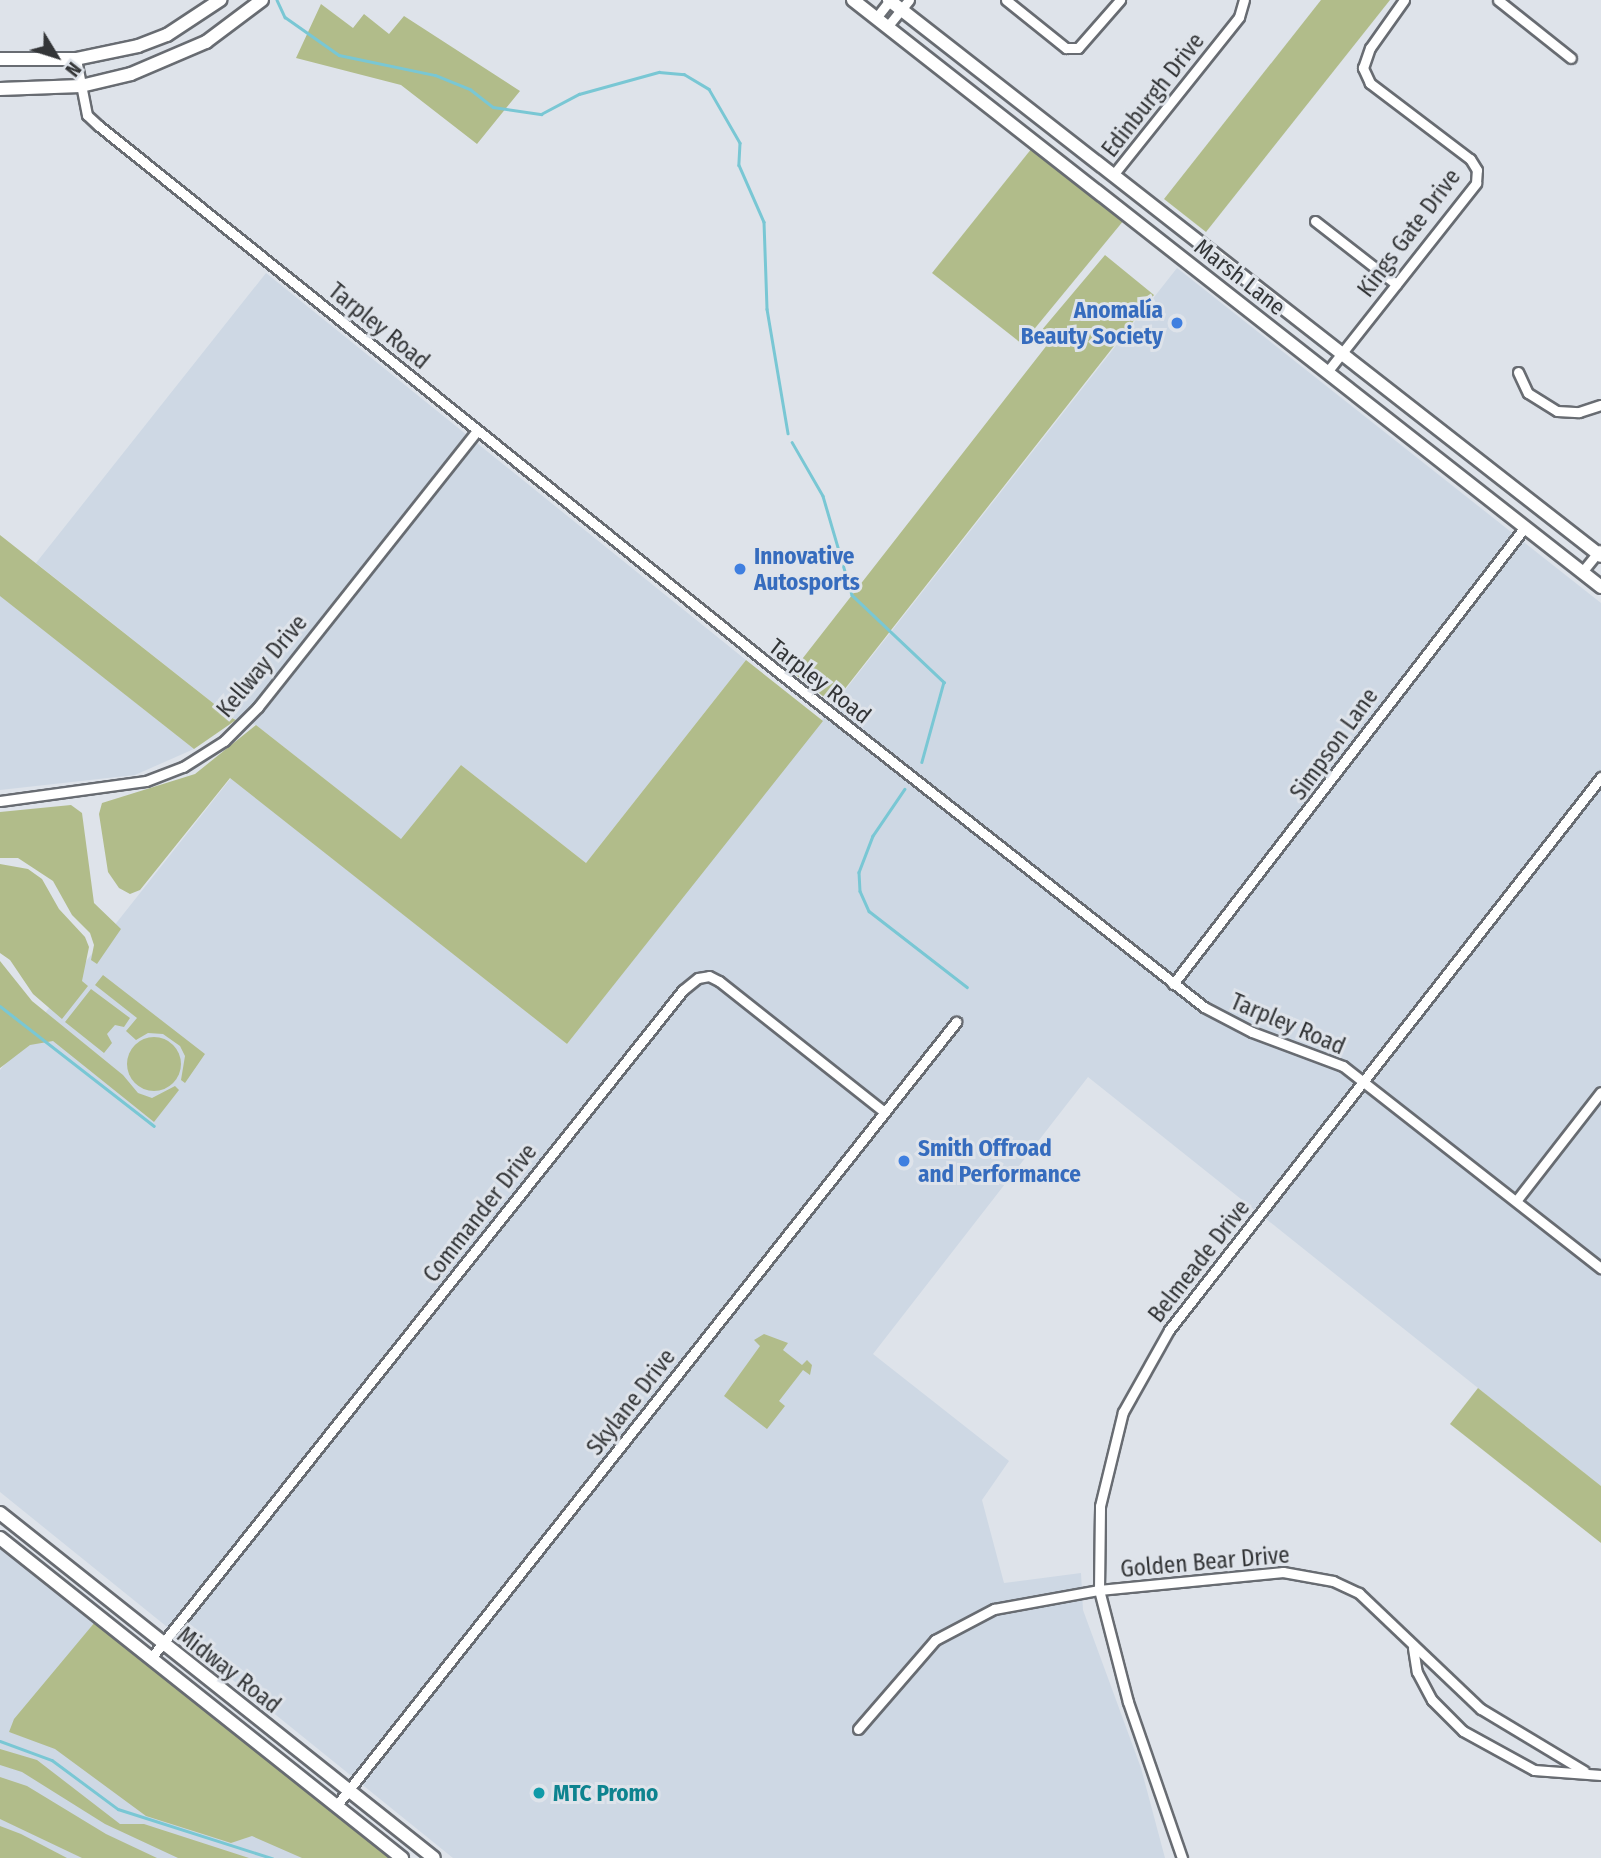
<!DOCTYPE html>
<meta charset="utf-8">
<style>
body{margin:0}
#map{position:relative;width:1601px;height:1858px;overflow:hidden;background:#dee3ea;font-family:"Fira Sans Condensed",sans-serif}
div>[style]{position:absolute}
.built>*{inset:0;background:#ced8e4}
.green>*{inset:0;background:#b1bc8a}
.round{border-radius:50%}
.stream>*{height:2.5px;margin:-1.25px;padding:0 1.25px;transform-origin:1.25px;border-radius:1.25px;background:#79c7d4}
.roads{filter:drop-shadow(2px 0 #686c72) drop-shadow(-2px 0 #686c72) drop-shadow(0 2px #686c72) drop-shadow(0 -2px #686c72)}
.street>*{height:9px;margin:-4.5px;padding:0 4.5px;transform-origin:4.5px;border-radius:4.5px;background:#fff}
.secondary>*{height:12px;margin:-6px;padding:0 6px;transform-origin:6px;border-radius:6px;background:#fff}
.dots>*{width:19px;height:19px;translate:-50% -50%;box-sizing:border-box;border:4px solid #dee3ea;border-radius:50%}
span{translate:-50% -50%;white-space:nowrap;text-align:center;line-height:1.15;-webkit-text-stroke:6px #dee3ea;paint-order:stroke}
.street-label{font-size:23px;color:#333537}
.shop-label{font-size:23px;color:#366cbe;font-weight:700}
.right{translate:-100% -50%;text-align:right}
.left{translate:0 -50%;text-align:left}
.culture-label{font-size:23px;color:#0d838f;font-weight:700}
.north{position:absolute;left:21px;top:21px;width:70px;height:70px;-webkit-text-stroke:5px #dee3ea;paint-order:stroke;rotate:128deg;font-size:19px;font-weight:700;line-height:28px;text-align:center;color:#333537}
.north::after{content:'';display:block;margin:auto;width:24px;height:32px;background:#333537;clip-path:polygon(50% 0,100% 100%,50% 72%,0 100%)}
</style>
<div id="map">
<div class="built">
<i style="clip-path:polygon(1177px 268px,1601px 603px,1601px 1486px,1088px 1077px,873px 1354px,1009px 1461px,982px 1500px,1004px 1583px,1081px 1573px,1083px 1610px,1141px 1768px,1165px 1858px,453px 1858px,0 1492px,0 1070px,231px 778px,567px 1044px)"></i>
<i style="clip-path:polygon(266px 273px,746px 660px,586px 863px,461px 765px,402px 840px,256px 725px,232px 718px,36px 563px)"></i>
<i style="clip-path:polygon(0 595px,194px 749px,135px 775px,0 790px)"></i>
<i style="clip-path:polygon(0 1546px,95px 1622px,9px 1732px,383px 1858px,0 1858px)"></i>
</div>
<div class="green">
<i style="clip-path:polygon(1321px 0,1390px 0,1206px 232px,1164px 199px)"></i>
<i style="clip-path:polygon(321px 4px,353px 28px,364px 14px,389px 34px,404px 16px,520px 91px,477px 144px,401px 85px,296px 58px)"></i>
<i style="clip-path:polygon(1032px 148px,1124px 220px,1022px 344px,932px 273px)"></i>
<i style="clip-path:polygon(1105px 255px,1154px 295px,833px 704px,792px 672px,1051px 340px,1041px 331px)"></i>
<i style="clip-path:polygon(0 535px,232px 718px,236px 720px,194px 749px,0 596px)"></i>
<i style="clip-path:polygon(746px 660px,823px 721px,567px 1044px,230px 778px,140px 890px,130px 894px,119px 888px,108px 872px,99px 814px,102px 803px,195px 774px,256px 725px,401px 839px,461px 765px,586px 863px)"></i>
<i style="clip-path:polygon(71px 805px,82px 813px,94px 903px,121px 929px,97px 964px,91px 960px,94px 945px,90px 933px,72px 915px,53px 881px,18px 858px,0 858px,0 812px)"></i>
<i style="clip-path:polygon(0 864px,28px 869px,42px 879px,59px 909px,85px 937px,89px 947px,82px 981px,88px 986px,62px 1019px,33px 994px,10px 960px,0 953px)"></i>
<i style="clip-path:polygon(0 961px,32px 1001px,123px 1075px,138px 1093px,152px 1098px,175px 1086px,179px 1090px,154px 1122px,53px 1041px,30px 1045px,0 1068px)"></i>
<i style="clip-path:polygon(103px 975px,205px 1054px,185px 1083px,181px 1080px,185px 1056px,180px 1046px,163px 1034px,148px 1033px,136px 1040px,126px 1031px,137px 1018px,95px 985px)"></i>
<i style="clip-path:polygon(91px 989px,130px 1018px,124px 1027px,115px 1025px,107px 1034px,112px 1043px,104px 1053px,65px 1022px)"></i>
<i class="round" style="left:127px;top:1037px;width:54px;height:54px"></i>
<i style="clip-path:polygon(764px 1334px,788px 1343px,783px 1350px,802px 1365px,807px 1360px,812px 1365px,810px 1375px,803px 1370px,779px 1401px,785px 1406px,767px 1429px,724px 1396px,760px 1346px,754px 1340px)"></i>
<i style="clip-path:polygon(1478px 1388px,1601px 1486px,1601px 1543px,1450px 1424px)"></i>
<i style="clip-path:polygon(95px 1622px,179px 1690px,390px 1858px,302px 1858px,252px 1836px,231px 1843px,146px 1816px,55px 1749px,9px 1732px,14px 1719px)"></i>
<i style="clip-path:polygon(0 1749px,37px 1760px,120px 1824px,144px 1824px,249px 1858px,178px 1858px,105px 1824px,22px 1772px,0 1765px)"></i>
<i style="clip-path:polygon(0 1777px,27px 1786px,106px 1834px,157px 1858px,82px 1858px,0 1819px)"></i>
<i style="clip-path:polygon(0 1826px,21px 1834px,67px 1858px,0 1858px)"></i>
</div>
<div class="stream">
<i style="left:277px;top:0;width:19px;rotate:65deg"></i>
<i style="left:285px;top:17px;width:66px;rotate:35.1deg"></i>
<i style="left:339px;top:55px;width:98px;rotate:11.8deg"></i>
<i style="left:435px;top:75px;width:38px;rotate:22deg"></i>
<i style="left:470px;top:89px;width:29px;rotate:38deg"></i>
<i style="left:493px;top:107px;width:49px;rotate:8.3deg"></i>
<i style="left:541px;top:114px;width:43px;rotate:-27.8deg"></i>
<i style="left:579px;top:94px;width:83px;rotate:-15.4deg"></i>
<i style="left:659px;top:72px;width:25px;rotate:5deg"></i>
<i style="left:684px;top:74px;width:29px;rotate:31deg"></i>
<i style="left:709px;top:89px;width:62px;rotate:60.1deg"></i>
<i style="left:740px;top:143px;width:22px;rotate:93deg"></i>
<i style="left:739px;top:165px;width:62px;rotate:66.3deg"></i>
<i style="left:764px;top:222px;width:87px;rotate:88deg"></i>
<i style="left:767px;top:309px;width:126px;rotate:80.4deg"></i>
<i style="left:792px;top:442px;width:62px;rotate:60.1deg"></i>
<i style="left:823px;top:496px;width:103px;rotate:73.7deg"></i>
<i style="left:852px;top:595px;width:127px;rotate:43.4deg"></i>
<i style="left:944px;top:682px;width:83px;rotate:105.4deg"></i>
<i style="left:905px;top:789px;width:57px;rotate:124.2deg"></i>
<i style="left:873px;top:836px;width:39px;rotate:111deg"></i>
<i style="left:859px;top:872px;width:19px;rotate:87deg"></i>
<i style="left:860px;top:891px;width:22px;rotate:66deg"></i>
<i style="left:869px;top:911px;width:124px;rotate:37.8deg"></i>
<i style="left:0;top:1006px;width:195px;rotate:37.9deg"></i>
<i style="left:0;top:1741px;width:55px;rotate:20.1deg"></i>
<i style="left:52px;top:1760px;width:82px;rotate:36.6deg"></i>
<i style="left:118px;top:1809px;width:162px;rotate:17.7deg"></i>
</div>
<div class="roads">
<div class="street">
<i style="left:1006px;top:0;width:77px;rotate:38.7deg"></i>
<i style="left:1066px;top:48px;width:12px"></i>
<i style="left:1078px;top:48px;width:64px;rotate:-48.8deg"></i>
<i style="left:1498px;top:0;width:93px;rotate:38.5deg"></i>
<i style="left:876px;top:18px;width:23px;rotate:-52deg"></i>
<i style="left:887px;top:27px;width:35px;rotate:-51deg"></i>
<i style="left:76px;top:59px;width:57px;rotate:78.9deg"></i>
<i style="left:87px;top:115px;width:16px;rotate:43deg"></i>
<i style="left:99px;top:126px;width:862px;rotate:38.78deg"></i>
<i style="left:771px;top:666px;width:551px;rotate:38.22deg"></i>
<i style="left:1204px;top:1007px;width:54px;rotate:27.5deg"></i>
<i style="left:1252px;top:1032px;width:97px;rotate:20.5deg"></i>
<i style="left:1343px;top:1066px;width:328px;rotate:38.1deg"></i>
<i style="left:1113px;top:175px;width:202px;rotate:-51.4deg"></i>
<i style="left:1239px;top:17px;width:18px;rotate:-74deg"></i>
<i style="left:1315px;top:221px;width:103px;rotate:37.9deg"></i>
<i style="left:1327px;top:372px;width:241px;rotate:-51.7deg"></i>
<i style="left:1476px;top:183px;width:13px;rotate:-86deg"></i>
<i style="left:1477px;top:170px;width:13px;rotate:-122deg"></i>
<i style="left:1470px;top:159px;width:126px;rotate:-142.8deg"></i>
<i style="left:1370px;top:83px;width:17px;rotate:-115deg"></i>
<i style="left:1363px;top:68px;width:21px;rotate:-71deg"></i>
<i style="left:1370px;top:48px;width:59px;rotate:-54.7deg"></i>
<i style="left:1518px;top:372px;width:23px;rotate:65deg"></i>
<i style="left:1528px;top:393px;width:34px;rotate:32deg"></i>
<i style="left:1557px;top:411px;width:22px;rotate:3deg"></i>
<i style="left:1579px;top:412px;width:23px;rotate:-18deg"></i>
<i style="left:1582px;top:572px;width:28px;rotate:-51deg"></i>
<i style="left:0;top:801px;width:147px;rotate:-7.8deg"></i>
<i style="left:146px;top:781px;width:40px;rotate:-21deg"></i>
<i style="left:183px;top:767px;width:49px;rotate:-32.4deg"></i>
<i style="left:224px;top:741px;width:48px;rotate:-45deg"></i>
<i style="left:258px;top:707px;width:352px;rotate:-51.6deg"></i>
<i style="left:1173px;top:984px;width:577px;rotate:-52.4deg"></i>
<i style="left:1516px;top:1201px;width:138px;rotate:-52.1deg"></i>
<i style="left:1413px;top:1648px;width:24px;rotate:81deg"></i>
<i style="left:1417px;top:1672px;width:32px;rotate:62deg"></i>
<i style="left:1432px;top:1700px;width:44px;rotate:45deg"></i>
<i style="left:1463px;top:1731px;width:81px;rotate:28.8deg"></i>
<i style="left:1534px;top:1770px;width:67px;rotate:4.3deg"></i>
<i style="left:151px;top:1658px;width:854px;rotate:-51.47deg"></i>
<i style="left:683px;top:990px;width:19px;rotate:-39deg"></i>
<i style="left:698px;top:978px;width:11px;rotate:-10deg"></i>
<i style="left:709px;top:976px;width:11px;rotate:27deg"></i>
<i style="left:719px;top:981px;width:211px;rotate:38.4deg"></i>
<i style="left:858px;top:1729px;width:118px;rotate:-49.1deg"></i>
<i style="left:935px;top:1640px;width:67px;rotate:-27.7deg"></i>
<i style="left:994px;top:1609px;width:107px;rotate:-10.3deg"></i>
<i style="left:1099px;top:1590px;width:185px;rotate:-5.6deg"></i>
<i style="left:1283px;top:1572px;width:51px;rotate:10.2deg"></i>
<i style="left:1333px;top:1581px;width:29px;rotate:25deg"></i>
<i style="left:1359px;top:1593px;width:168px;rotate:43.6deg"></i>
<i style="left:1481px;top:1709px;width:120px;rotate:31deg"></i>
<i style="left:336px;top:1806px;width:1000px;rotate:-51.66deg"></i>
<i style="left:1182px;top:1858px;width:165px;rotate:-109.1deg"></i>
<i style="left:1128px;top:1702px;width:116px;rotate:-104.5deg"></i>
<i style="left:1099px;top:1590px;width:84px;rotate:-89.3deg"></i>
<i style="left:1100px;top:1506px;width:97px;rotate:-76.3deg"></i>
<i style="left:1123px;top:1412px;width:94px;rotate:-60.7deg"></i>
<i style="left:1169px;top:1330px;width:702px;rotate:-52deg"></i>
</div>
<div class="secondary">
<i style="left:853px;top:0;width:951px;rotate:38.12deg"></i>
<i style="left:889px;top:0;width:903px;rotate:37.99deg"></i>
<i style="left:0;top:59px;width:76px"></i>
<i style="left:76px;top:59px;width:63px;rotate:-11.8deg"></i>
<i style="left:138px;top:46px;width:31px;rotate:-21deg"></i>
<i style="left:167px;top:35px;width:64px;rotate:-33.4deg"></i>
<i style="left:0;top:89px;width:81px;rotate:-2.1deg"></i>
<i style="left:81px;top:86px;width:51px;rotate:-13.5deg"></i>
<i style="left:131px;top:74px;width:82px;rotate:-23.1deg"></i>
<i style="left:206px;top:42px;width:70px;rotate:-36.9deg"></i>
<i style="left:0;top:1513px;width:554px;rotate:38.48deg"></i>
<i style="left:0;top:1538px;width:514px;rotate:38.52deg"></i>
</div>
</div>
<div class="dots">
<i style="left:1177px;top:323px;background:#3f7fe0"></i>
<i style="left:740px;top:569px;background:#3f7fe0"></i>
<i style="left:904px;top:1161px;background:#3f7fe0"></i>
<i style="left:539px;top:1793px;background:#0f9aa8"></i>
</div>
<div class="street-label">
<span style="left:1153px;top:95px;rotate:-52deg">Edinburgh Drive</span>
<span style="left:1409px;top:233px;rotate:-53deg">Kings Gate Drive</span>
<span style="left:1240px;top:277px;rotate:38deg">Marsh Lane</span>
<span style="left:379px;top:326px;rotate:39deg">Tarpley Road</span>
<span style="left:262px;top:666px;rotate:-50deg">Kellway Drive</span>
<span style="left:820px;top:681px;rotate:38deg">Tarpley Road</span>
<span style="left:1334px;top:744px;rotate:-54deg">Simpson Lane</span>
<span style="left:1288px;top:1024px;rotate:23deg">Tarpley Road</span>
<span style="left:480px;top:1213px;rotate:-52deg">Commander Drive</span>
<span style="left:1199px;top:1261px;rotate:-52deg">Belmeade Drive</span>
<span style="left:631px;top:1402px;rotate:-52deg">Skylane Drive</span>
<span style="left:1205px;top:1562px;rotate:-5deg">Golden Bear Drive</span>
<span style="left:229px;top:1670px;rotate:38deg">Midway Road</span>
</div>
<div class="shop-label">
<span class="right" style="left:1163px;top:323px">Anomalía<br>Beauty Society</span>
<span class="left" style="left:754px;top:569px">Innovative<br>Autosports</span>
<span class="left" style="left:918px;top:1161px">Smith Offroad<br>and Performance</span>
</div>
<div class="culture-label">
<span class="left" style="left:553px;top:1793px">MTC Promo</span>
</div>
<div class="north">N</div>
</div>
